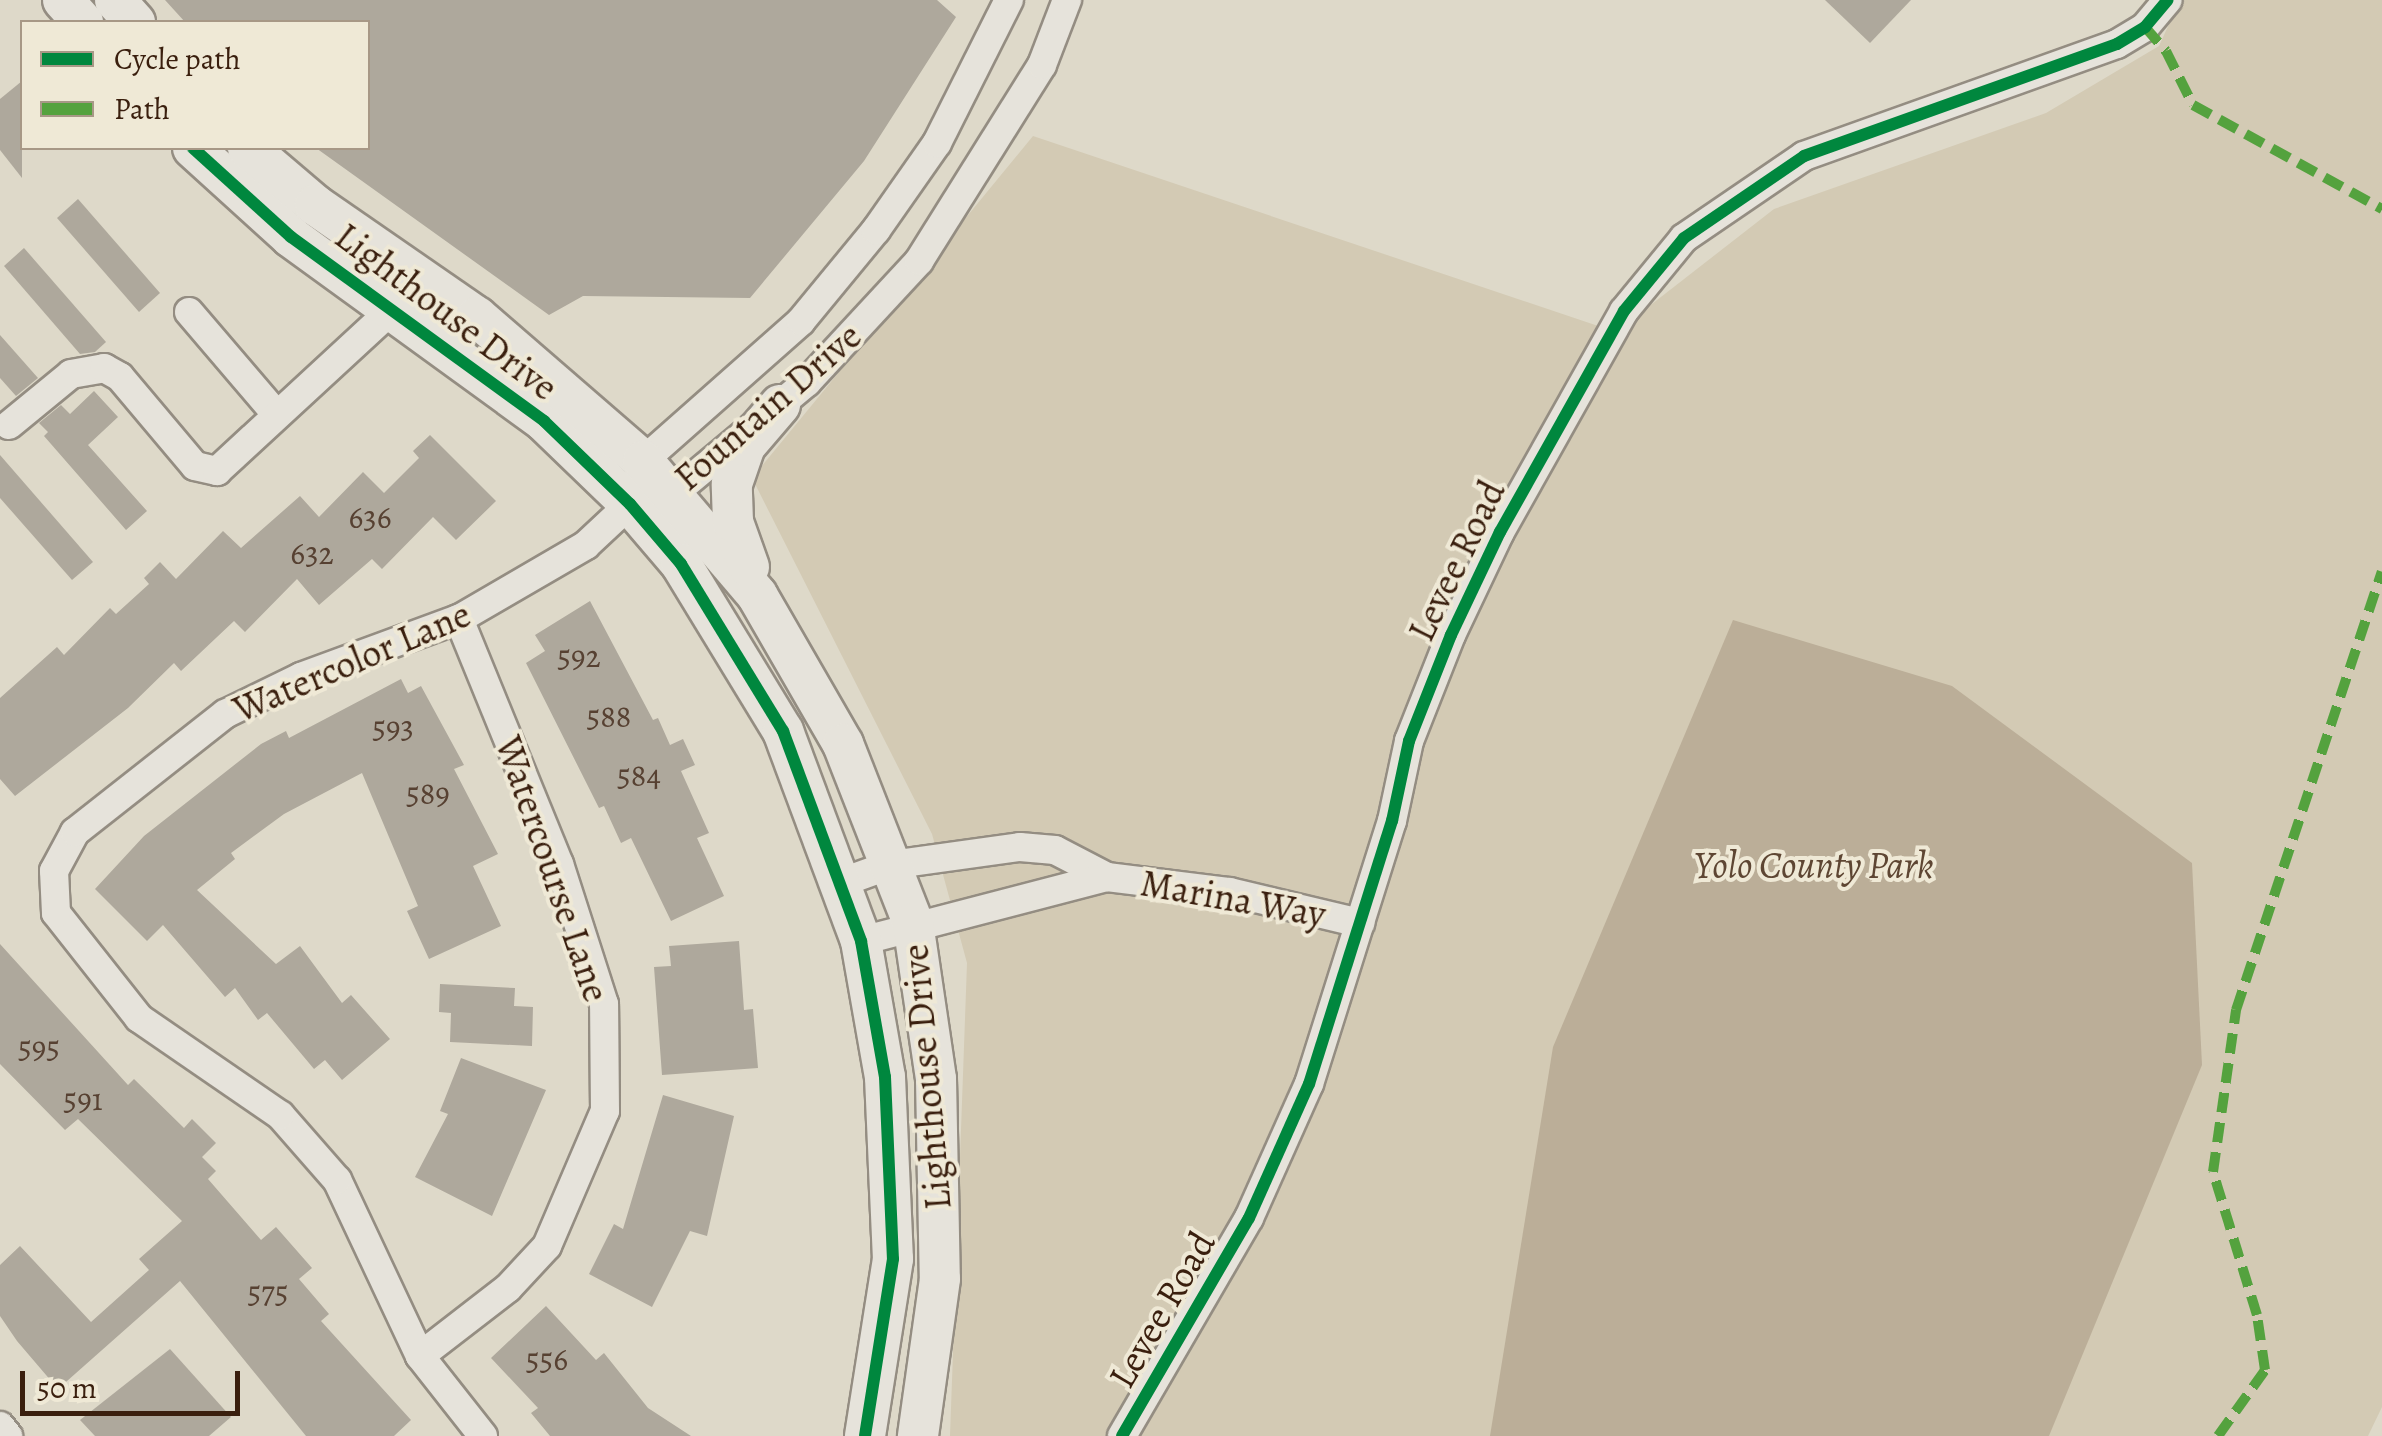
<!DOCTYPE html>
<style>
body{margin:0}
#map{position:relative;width:2382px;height:1436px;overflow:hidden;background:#ded9c9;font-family:Alegreya,serif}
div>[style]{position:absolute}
.green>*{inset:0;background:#d3cab4}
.water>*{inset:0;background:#bbae98}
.building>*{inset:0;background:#aea89c}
.roads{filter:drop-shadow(2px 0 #948d82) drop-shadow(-2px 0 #948d82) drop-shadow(0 2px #948d82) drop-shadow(0 -2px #948d82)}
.street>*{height:28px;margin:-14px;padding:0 14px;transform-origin:14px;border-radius:14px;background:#e6e3db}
.secondary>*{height:40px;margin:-20px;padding:0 20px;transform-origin:20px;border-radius:20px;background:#e6e3db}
.quiet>*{height:10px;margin-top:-5px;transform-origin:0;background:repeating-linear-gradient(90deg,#54a23e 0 20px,transparent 0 30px)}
.cycleway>*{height:12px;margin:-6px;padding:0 6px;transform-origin:6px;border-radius:6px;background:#00873e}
span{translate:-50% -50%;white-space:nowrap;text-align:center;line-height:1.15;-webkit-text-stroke:8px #efe9d6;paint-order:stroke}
.number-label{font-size:32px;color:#574132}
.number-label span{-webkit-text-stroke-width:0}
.street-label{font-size:38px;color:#3a1f0e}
.park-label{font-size:38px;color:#5e4633;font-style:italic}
.legend{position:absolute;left:20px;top:20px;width:350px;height:130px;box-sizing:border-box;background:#efe9d6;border:2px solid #a79886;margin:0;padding:12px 18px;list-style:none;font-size:30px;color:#3a1f0e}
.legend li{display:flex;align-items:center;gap:20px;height:50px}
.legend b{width:50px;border:2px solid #a79886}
.scale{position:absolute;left:20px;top:1371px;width:220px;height:45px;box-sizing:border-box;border:5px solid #3a1f0e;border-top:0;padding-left:12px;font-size:30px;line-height:35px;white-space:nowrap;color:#3a1f0e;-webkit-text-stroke:8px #efe9d6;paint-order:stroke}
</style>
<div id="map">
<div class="green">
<i style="clip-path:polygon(2180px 0,2382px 0,2382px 1407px,2368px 1436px,950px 1436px,967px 963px,932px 834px,752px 478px,1033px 136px,1616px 332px,1774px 209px,2046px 113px,2159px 46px)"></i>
</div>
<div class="water">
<i style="clip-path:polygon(1733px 620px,1952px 686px,2192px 863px,2202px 1065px,2049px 1436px,1490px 1436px,1553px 1047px)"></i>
</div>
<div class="building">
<i style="clip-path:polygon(165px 0,937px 0,956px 17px,864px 161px,750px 298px,583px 296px,549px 315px,316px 148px,368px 148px,368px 22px,185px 22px)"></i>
<i style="clip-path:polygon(1825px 0,1911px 0,1870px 43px)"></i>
<i style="clip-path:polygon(22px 81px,22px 178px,0 150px,0 99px)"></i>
<i style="clip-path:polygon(78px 199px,160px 293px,139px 312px,57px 218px)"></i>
<i style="clip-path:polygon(24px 248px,106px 342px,95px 352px,80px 354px,4px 266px)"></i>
<i style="clip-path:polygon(0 335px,38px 378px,16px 396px,0 378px)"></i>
<i style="clip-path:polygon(94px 391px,118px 417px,88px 445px,147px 511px,126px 530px,44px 436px,48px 432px,39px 423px,61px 405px,70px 414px)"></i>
<i style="clip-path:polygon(430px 435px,496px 501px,456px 540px,433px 517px,382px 569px,372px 559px,319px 605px,297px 579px,245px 632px,234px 621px,181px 671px,174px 663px,128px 708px,15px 796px,0 779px,0 698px,57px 647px,64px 655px,110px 608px,116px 614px,149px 584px,144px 578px,160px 562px,176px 579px,223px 531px,241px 548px,300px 496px,319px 517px,363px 472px,384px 493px,419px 458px,413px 451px)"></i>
<i style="clip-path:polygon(0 455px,93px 562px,72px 580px,0 498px)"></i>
<i style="clip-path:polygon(590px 601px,653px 720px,658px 718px,670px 745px,683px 739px,695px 765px,681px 771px,709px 833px,697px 838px,724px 896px,671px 921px,631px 838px,621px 843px,604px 806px,599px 808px,526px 663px,545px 651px,535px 635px)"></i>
<i style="clip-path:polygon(401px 679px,408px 693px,421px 686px,464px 765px,454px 769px,498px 854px,473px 866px,501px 926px,429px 959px,407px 911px,418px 906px,362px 773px,284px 814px,231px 853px,235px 859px,197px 890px,276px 964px,300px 946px,342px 1003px,351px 995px,390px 1039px,342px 1080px,325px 1060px,314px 1069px,267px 1013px,258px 1020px,235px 988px,225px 997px,163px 925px,147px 941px,95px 889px,144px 836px,261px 744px,286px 731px,289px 738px)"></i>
<i style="clip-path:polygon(739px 941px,744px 1010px,753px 1009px,758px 1068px,662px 1075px,654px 967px,671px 966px,669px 946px)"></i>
<i style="clip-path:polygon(0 944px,128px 1085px,134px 1079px,184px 1128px,192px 1119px,216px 1143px,202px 1157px,216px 1171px,208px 1179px,261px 1240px,276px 1227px,312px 1268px,299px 1279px,329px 1314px,321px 1321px,411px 1420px,394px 1436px,306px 1436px,180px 1281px,58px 1389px,17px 1341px,0 1316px,0 1265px,20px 1246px,91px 1322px,149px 1270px,139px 1259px,182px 1221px,78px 1119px,65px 1130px,0 1064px)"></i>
<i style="clip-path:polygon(440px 984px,515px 988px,514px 1006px,533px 1007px,532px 1046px,450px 1042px,451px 1013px,439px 1012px)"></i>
<i style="clip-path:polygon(461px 1058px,546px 1090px,492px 1216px,415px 1177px,448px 1114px,440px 1111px)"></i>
<i style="clip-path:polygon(663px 1095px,734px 1116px,707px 1236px,690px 1231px,652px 1307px,589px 1274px,614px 1224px,623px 1229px)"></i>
<i style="clip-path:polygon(546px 1306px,596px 1360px,604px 1353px,648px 1408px,691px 1436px,550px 1436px,531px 1413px,538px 1408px,491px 1358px)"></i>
<i style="clip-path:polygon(170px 1349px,231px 1417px,209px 1436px,95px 1436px,80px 1420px)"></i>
</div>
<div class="roads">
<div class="street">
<i style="left:189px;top:312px;width:135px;rotate:49.5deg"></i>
<i style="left:9px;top:425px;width:80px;rotate:-39.4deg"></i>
<i style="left:71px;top:374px;width:34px;rotate:-10deg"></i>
<i style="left:104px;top:368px;width:18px;rotate:29deg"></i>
<i style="left:120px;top:377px;width:116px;rotate:49.9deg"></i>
<i style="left:195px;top:466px;width:23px;rotate:13deg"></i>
<i style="left:217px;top:471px;width:242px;rotate:-42.7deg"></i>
<i style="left:638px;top:478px;width:18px;rotate:-74deg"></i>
<i style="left:643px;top:461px;width:211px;rotate:-41.5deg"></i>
<i style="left:801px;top:321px;width:118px;rotate:-50.5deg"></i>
<i style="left:876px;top:230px;width:106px;rotate:-55deg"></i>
<i style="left:937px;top:143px;width:160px;rotate:-63.3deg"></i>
<i style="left:656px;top:498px;width:17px;rotate:-13deg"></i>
<i style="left:673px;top:494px;width:175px;rotate:-39.9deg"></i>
<i style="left:807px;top:382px;width:165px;rotate:-47.2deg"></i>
<i style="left:919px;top:261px;width:231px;rotate:-57.9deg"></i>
<i style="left:1042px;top:65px;width:70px;rotate:-69deg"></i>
<i style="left:840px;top:883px;width:53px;rotate:-19.8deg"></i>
<i style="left:890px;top:865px;width:131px;rotate:-7.9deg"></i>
<i style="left:1020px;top:847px;width:35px;rotate:5deg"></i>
<i style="left:1055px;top:850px;width:59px;rotate:27.4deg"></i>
<i style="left:1107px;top:877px;width:124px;rotate:7deg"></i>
<i style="left:1230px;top:892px;width:134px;rotate:13.4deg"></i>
<i style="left:861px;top:941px;width:254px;rotate:-14.6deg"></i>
<i style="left:420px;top:1356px;width:111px;rotate:-37.7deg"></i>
<i style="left:508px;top:1288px;width:57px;rotate:-47.1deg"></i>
<i style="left:547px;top:1246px;width:147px;rotate:-66.8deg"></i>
<i style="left:605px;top:1111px;width:107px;rotate:-90.5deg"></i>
<i style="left:604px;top:1004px;width:147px;rotate:-107.8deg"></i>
<i style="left:559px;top:864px;width:265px;rotate:-112.2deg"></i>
<i style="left:0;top:1426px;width:13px;rotate:51deg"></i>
<i style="left:483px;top:1436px;width:102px;rotate:-128.2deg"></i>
<i style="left:420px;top:1356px;width:195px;rotate:-115.2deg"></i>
<i style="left:337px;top:1180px;width:86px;rotate:-131.2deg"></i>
<i style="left:280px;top:1115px;width:171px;rotate:-145.5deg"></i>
<i style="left:139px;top:1018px;width:134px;rotate:-128.3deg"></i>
<i style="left:56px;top:913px;width:42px;rotate:-92.7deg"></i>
<i style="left:54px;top:871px;width:44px;rotate:-61.7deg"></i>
<i style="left:75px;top:832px;width:191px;rotate:-38.2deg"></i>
<i style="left:225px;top:714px;width:85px;rotate:-26deg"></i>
<i style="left:301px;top:677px;width:168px;rotate:-20.2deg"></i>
<i style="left:459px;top:619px;width:147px;rotate:-30.2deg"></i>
<i style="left:586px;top:545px;width:60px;rotate:-43deg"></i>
<i style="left:1122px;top:1436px;width:252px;rotate:-59.8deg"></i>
<i style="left:1249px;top:1218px;width:147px;rotate:-65.9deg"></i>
<i style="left:1309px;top:1084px;width:276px;rotate:-72.5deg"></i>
<i style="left:1392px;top:821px;width:82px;rotate:-78deg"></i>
<i style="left:1409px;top:741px;width:114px;rotate:-68.4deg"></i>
<i style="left:1451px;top:635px;width:114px;rotate:-64.6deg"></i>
<i style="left:1500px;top:532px;width:253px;rotate:-60.7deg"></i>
<i style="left:1624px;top:311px;width:94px;rotate:-50.6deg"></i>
<i style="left:1684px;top:238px;width:145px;rotate:-34.3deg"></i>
<i style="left:1804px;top:156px;width:332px;rotate:-19.7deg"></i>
<i style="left:2117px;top:44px;width:33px;rotate:-31deg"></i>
<i style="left:2145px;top:27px;width:35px;rotate:-50deg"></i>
</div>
<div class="secondary">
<i style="left:63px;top:0;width:30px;rotate:48deg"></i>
<i style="left:115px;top:0;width:30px;rotate:48deg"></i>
<i style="left:193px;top:148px;width:132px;rotate:42.2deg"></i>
<i style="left:291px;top:237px;width:313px;rotate:36deg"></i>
<i style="left:544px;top:421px;width:120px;rotate:44deg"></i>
<i style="left:630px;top:504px;width:79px;rotate:49.6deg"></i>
<i style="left:681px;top:564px;width:196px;rotate:58.6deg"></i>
<i style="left:783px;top:731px;width:224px;rotate:69.6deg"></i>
<i style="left:861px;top:941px;width:138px;rotate:80deg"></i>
<i style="left:885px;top:1077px;width:182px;rotate:87.5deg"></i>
<i style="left:893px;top:1259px;width:179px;rotate:99deg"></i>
<i style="left:248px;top:148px;width:88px;rotate:40.4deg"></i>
<i style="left:315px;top:205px;width:197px;rotate:34.7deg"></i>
<i style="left:477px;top:317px;width:220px;rotate:40.9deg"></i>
<i style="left:643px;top:461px;width:176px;rotate:49.6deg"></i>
<i style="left:757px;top:595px;width:172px;rotate:60deg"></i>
<i style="left:843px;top:744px;width:192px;rotate:68.6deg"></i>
<i style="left:913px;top:923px;width:158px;rotate:81.6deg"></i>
<i style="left:936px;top:1079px;width:200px;rotate:88.9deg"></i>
<i style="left:940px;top:1279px;width:159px;rotate:98deg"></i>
<i style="left:749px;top:567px;width:48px;rotate:-109.6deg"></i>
<i style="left:733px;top:522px;width:38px;rotate:-92deg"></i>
<i style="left:732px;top:484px;width:40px;rotate:-71.1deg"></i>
<i style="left:745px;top:446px;width:54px;rotate:-49.5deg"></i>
</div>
</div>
<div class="quiet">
<i style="left:2145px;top:27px;width:32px;rotate:49deg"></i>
<i style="left:2166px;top:51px;width:60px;rotate:63.4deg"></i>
<i style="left:2193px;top:105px;width:216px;rotate:28.8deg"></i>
<i style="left:2218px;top:1436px;width:81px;rotate:-54.5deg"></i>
<i style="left:2265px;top:1370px;width:56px;rotate:-98.3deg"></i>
<i style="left:2257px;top:1315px;width:150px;rotate:-107.1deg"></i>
<i style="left:2213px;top:1172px;width:164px;rotate:-81.9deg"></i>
<i style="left:2236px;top:1010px;width:462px;rotate:-71.6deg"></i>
</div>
<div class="cycleway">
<i style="left:193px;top:148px;width:132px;rotate:42.2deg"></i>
<i style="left:291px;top:237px;width:313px;rotate:36deg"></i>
<i style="left:544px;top:421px;width:120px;rotate:44deg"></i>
<i style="left:630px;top:504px;width:79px;rotate:49.6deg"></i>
<i style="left:681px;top:564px;width:196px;rotate:58.6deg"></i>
<i style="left:783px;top:731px;width:224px;rotate:69.6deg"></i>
<i style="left:861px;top:941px;width:138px;rotate:80deg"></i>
<i style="left:885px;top:1077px;width:182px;rotate:87.5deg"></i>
<i style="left:893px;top:1259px;width:179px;rotate:99deg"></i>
<i style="left:1122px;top:1436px;width:252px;rotate:-59.8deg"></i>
<i style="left:1249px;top:1218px;width:147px;rotate:-65.9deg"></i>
<i style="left:1309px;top:1084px;width:276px;rotate:-72.5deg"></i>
<i style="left:1392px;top:821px;width:82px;rotate:-78deg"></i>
<i style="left:1409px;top:741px;width:114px;rotate:-68.4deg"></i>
<i style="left:1451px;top:635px;width:114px;rotate:-64.6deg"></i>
<i style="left:1500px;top:532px;width:253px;rotate:-60.7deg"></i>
<i style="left:1624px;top:311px;width:94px;rotate:-50.6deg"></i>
<i style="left:1684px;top:238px;width:145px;rotate:-34.3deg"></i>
<i style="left:1804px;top:156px;width:332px;rotate:-19.7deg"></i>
<i style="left:2117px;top:44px;width:33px;rotate:-31deg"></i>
<i style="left:2145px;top:27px;width:35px;rotate:-50deg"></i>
</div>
<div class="number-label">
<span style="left:370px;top:517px">636</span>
<span style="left:312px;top:553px">632</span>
<span style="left:579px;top:656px">592</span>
<span style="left:609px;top:716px">588</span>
<span style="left:393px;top:727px">593</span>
<span style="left:639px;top:775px">584</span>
<span style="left:428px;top:793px">589</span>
<span style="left:39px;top:1047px">595</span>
<span style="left:83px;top:1099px">591</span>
<span style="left:268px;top:1292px">575</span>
<span style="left:547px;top:1359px">556</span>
</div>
<div class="street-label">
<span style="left:446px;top:312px;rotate:37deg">Lighthouse Drive</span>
<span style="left:768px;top:407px;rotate:-41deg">Fountain Drive</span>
<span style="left:1457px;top:561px;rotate:-64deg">Levee Road</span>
<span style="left:352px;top:662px;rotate:-23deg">Watercolor Lane</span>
<span style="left:552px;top:869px;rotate:71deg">Watercourse Lane</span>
<span style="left:1233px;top:899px;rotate:10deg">Marina Way</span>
<span style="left:927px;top:1077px;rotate:-95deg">Lighthouse Drive</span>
<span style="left:1162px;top:1310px;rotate:-60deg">Levee Road</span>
</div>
<div class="park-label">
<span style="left:1814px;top:866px">Yolo County Park</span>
</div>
<ul class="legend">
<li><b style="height:12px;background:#00873e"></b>Cycle path</li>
<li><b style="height:12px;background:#54a23e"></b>Path</li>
</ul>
<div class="scale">50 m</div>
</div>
